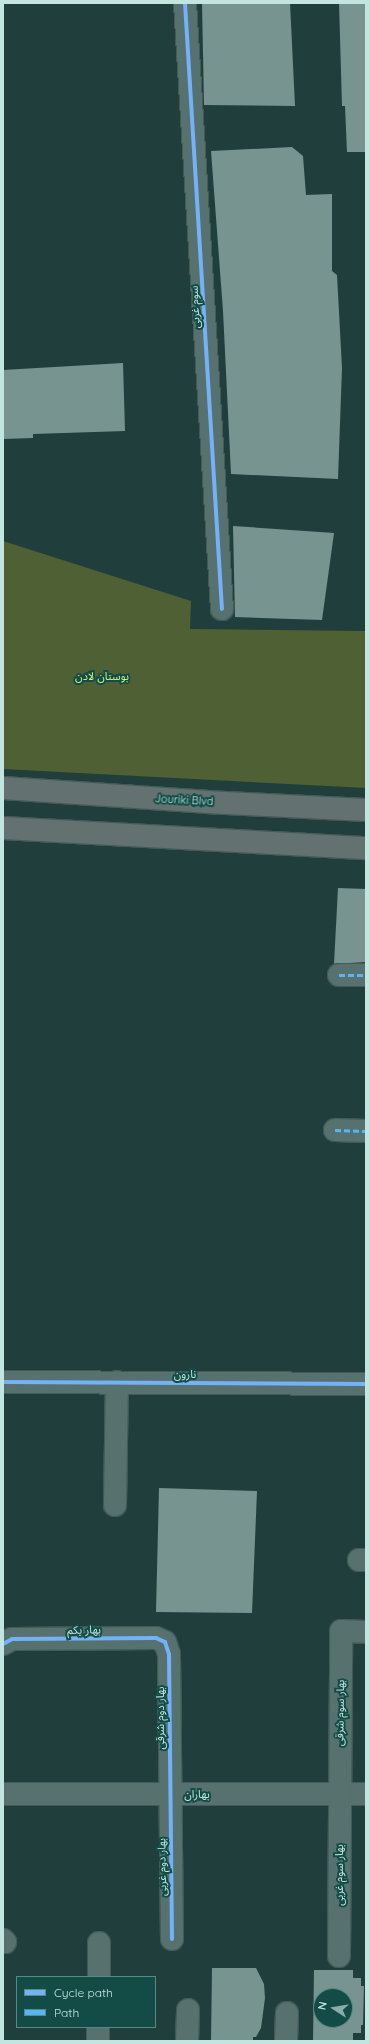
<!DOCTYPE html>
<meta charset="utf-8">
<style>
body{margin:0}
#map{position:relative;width:369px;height:2044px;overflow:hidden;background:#203f3c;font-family:Quicksand,"Noto Sans Arabic",sans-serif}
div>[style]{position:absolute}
.green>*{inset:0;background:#4e6034}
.building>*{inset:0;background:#789491}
.roads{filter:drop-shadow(1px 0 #425b58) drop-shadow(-1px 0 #425b58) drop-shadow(0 1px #425b58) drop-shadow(0 -1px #425b58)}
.minor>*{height:22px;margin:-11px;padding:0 11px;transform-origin:11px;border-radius:11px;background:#56716e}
.major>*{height:22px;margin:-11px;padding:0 11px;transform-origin:11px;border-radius:11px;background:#647171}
.quiet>*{height:3px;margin-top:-1.5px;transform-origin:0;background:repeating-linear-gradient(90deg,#56b5f8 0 6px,transparent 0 9px)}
.cycleway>*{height:4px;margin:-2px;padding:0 2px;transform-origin:2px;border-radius:2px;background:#73b2f8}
span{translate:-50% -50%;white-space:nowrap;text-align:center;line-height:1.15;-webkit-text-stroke:4px #134c46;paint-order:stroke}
.street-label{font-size:11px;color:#c3e5e0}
.park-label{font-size:11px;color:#cdf57c}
.frame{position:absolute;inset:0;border:4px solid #c3e5e0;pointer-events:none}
.legend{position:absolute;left:16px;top:1976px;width:140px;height:52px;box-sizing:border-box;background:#134c46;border:1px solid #598984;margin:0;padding:5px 7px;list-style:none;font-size:12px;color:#c3e5e0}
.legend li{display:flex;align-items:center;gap:8px;height:20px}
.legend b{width:20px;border:1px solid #598984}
.north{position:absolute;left:313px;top:1988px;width:40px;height:40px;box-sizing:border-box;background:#134c46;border:1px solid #598984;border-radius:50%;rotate:282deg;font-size:11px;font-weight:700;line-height:16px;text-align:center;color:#c3e5e0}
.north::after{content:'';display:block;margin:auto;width:14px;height:18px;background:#8aaba7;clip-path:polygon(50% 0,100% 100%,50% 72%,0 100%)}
</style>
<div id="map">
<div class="green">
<i style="clip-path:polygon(3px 541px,191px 601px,190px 629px,366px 631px,366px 788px,3px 769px)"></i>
</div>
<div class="building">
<i style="clip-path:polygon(202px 3px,290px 3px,295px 106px,204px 105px)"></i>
<i style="clip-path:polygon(339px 3px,366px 3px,366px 152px,347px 152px,345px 106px,342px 106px)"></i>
<i style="clip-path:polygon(292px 147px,303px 156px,306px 195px,332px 194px,332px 271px,337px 275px,342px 368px,338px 479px,231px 474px,223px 311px,211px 151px)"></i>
<i style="clip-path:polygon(123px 363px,125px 431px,33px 434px,33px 438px,3px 439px,3px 370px)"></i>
<i style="clip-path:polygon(233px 526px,334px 533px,322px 620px,235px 617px)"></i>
<i style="clip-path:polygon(338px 888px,366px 889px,366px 962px,334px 964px)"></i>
<i style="clip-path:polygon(159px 1488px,257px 1491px,252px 1613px,156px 1612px)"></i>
<i style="clip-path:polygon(212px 1968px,256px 1968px,264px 1984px,265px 1998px,261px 2028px,256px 2037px,253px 2037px,253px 2041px,211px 2041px)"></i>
<i style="clip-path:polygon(evenodd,314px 1970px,353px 1970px,353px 1978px,361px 1978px,361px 1986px,364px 1986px,363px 2025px,361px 2025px,361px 2033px,353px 2033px,353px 2041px,313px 2041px,314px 1970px,321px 1996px,345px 1996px,345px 2020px,321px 2020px,321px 1996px)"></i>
</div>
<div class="roads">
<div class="minor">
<i style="left:185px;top:3px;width:607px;rotate:86.51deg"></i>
<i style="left:339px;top:975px;width:27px"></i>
<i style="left:335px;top:1130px;width:31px;rotate:2deg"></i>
<i style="left:3px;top:1382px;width:363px;rotate:0.3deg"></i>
<i style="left:115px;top:1505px;width:123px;rotate:-89.1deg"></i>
<i style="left:359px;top:1560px;width:7px"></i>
<i style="left:3px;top:1644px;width:10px;rotate:-29deg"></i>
<i style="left:12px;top:1639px;width:144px;rotate:-0.4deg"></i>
<i style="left:156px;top:1638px;width:10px;rotate:24deg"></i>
<i style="left:165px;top:1642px;width:13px;rotate:72deg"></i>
<i style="left:169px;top:1654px;width:285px;rotate:89.4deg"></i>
<i style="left:3px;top:1794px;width:363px"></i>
<i style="left:3px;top:1940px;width:3px;rotate:45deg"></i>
<i style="left:339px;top:1956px;width:325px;rotate:-89.6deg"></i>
<i style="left:341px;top:1631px;width:25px;rotate:2deg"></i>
<i style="left:99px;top:1977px;width:34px;rotate:-90deg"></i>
<i style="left:98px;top:2041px;width:14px;rotate:-90deg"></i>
<i style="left:187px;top:2041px;width:31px;rotate:-88deg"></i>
<i style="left:286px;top:2041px;width:28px;rotate:-88deg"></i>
</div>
<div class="major">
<i style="left:3px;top:788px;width:203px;rotate:3.9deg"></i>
<i style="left:206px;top:802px;width:160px;rotate:2.9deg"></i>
<i style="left:3px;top:828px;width:364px;rotate:3.2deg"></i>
</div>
</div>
<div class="quiet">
<i style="left:339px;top:975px;width:27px"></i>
<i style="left:335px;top:1130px;width:31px;rotate:2deg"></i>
</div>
<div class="cycleway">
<i style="left:185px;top:3px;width:607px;rotate:86.51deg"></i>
<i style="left:3px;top:1382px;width:363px;rotate:0.3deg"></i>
<i style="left:3px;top:1644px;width:10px;rotate:-29deg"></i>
<i style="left:12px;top:1639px;width:144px;rotate:-0.4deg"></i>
<i style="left:156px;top:1638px;width:10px;rotate:24deg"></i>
<i style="left:165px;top:1642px;width:13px;rotate:72deg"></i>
<i style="left:169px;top:1654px;width:285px;rotate:89.4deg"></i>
</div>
<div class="street-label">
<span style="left:195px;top:307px;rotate:-93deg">سوم غربی</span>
<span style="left:184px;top:800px;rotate:3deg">Jouriki Blvd</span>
<span style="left:185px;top:1374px">نارون</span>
<span style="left:84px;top:1630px;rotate:-1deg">بهار یکم</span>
<span style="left:340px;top:1713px;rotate:-89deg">بهار سوم شرقی</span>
<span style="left:160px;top:1718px;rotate:-90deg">بهار دوم شرقی</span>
<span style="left:197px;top:1794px">بهاران</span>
<span style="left:162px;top:1867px;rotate:-91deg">بهار دوم غربی</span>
<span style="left:339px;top:1875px;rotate:-90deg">بهار سوم غربی</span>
</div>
<div class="park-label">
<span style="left:102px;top:676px">بوستان لادن</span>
</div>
<div class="frame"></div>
<ul class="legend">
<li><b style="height:5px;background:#73b2f8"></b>Cycle path</li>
<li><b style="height:5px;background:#56b5f8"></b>Path</li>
</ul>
<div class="north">N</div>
</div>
